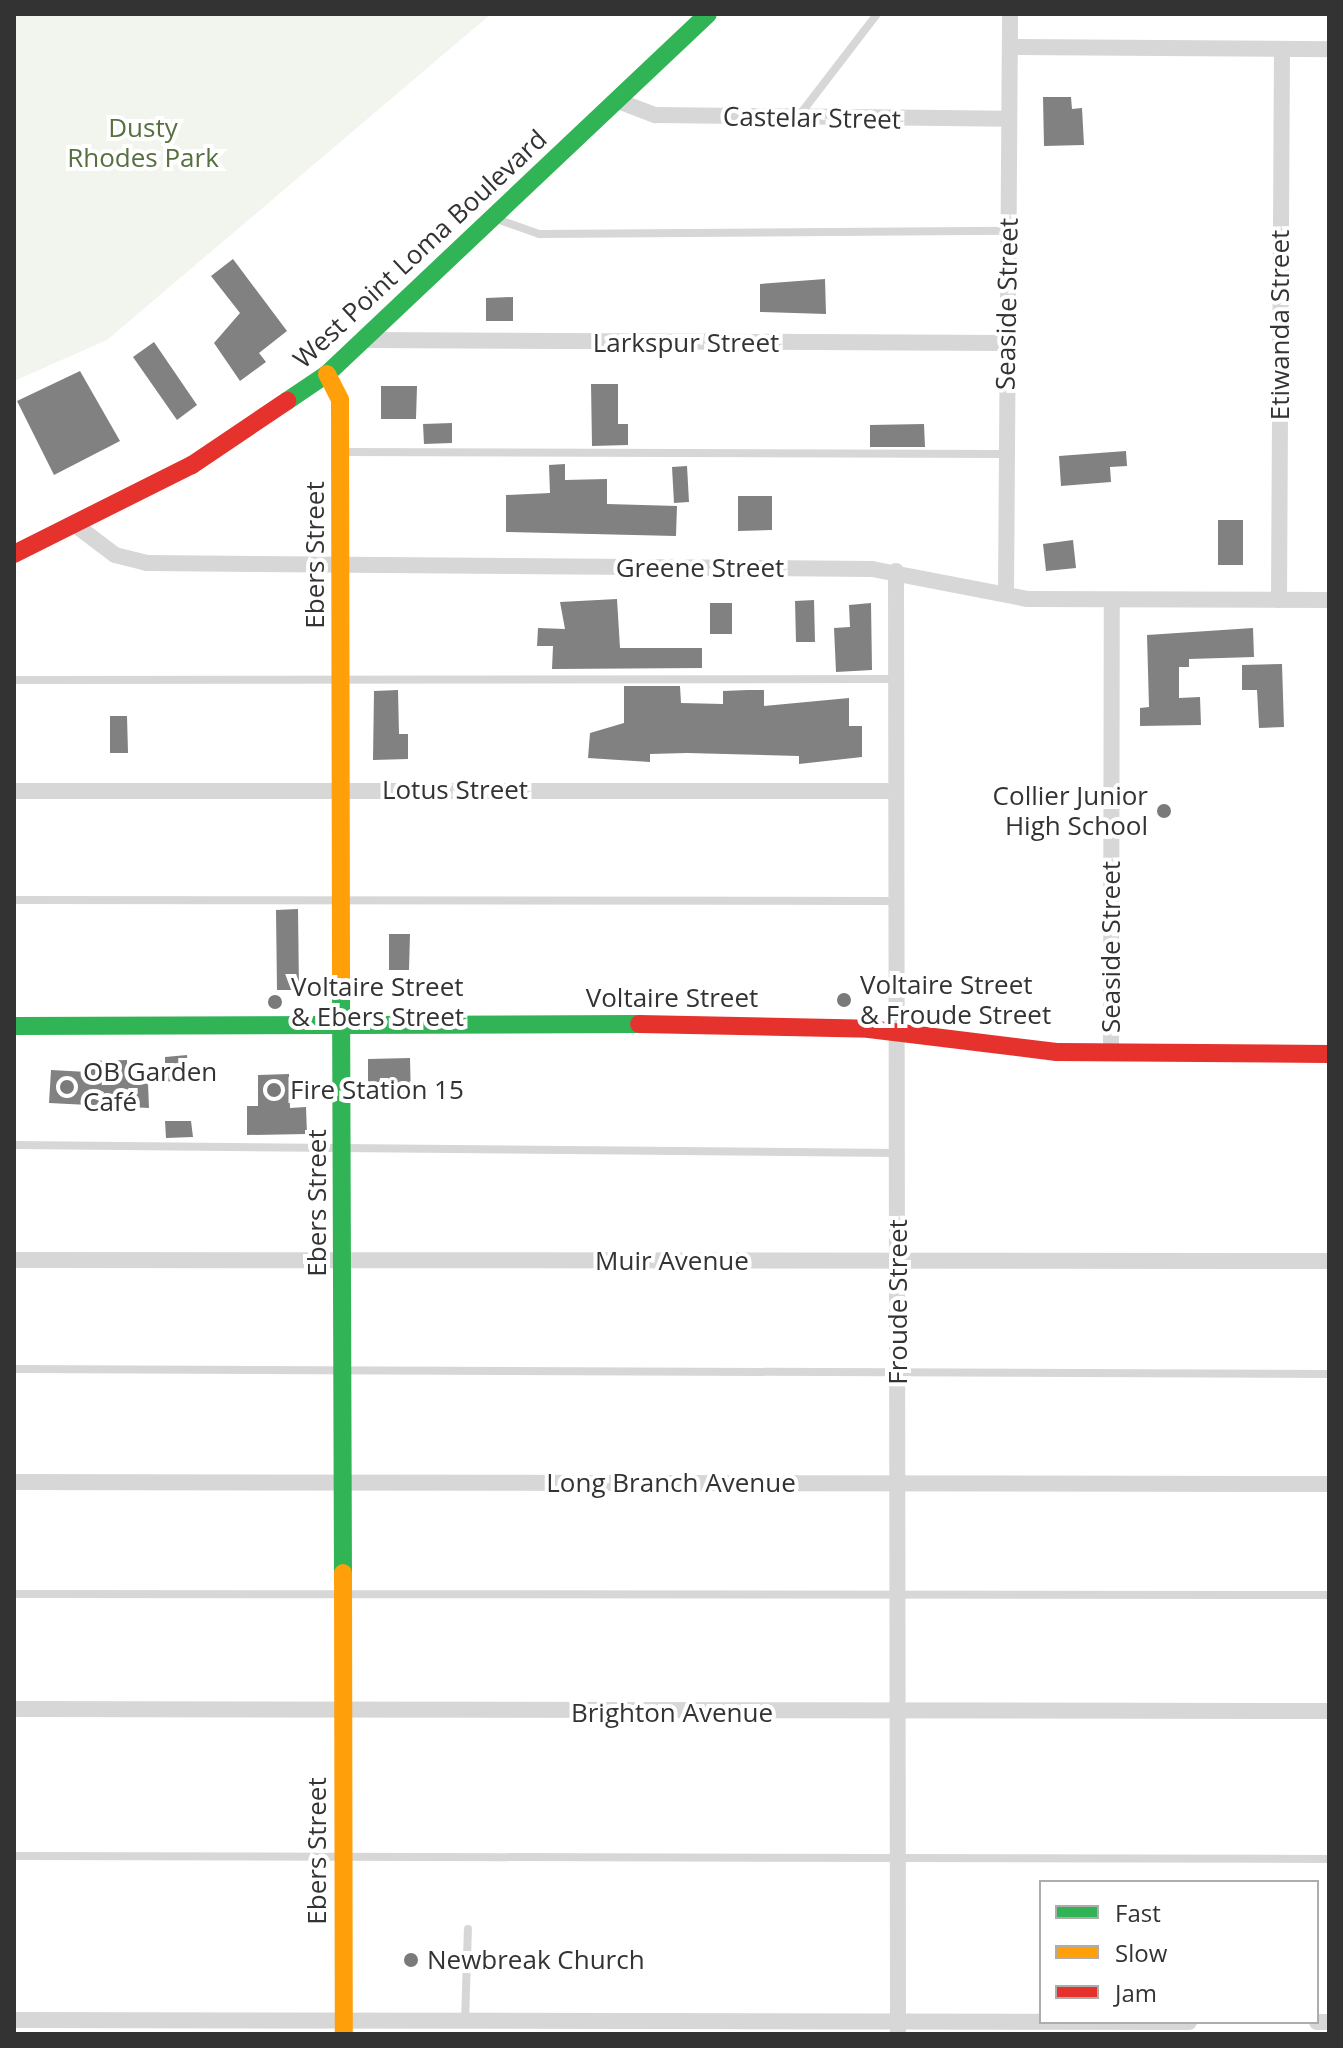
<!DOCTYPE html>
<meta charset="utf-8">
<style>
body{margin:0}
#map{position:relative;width:1343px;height:2048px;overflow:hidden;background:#fff;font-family:"Open Sans",sans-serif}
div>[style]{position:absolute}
.green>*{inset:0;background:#f1f5ed}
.building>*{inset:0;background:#818181}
.lane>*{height:8px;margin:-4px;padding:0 4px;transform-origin:4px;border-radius:4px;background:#d7d7d7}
.street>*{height:16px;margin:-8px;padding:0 8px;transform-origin:8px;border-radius:8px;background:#d7d7d7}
.fast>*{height:18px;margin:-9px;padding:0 9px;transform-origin:9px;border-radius:9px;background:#30b455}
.slow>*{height:18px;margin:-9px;padding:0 9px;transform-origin:9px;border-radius:9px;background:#ff9f0a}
.jam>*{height:18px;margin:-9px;padding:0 9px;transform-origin:9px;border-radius:9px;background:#e5322d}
.dots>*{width:22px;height:22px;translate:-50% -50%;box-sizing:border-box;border:4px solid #fff;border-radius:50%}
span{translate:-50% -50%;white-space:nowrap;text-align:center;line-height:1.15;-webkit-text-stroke:8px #fff;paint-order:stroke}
.street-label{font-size:26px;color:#333}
.park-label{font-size:26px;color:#56703f}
.poi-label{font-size:26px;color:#333}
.right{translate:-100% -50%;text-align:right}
.left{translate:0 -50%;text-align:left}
.frame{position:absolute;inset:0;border:16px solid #333;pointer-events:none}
.legend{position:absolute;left:1039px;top:1880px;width:280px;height:144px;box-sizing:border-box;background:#fff;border:2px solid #adadad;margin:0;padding:10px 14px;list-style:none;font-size:24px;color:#333}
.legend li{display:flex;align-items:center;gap:16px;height:40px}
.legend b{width:40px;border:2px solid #adadad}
</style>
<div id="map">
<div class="green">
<i style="clip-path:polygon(14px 14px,491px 14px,107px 340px,14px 381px)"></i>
</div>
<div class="building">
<i style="clip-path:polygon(1043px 97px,1071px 97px,1072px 109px,1082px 108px,1084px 145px,1044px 146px)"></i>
<i style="clip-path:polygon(233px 259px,287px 331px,259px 353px,266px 362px,240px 381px,214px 343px,240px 313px,211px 276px)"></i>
<i style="clip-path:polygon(825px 279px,826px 314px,760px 312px,760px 284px)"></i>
<i style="clip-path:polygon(513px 297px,513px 321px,486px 321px,486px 298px)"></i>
<i style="clip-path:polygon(154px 342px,197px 405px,177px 420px,133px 357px)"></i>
<i style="clip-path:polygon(80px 371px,120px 441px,54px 475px,17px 401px)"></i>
<i style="clip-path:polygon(591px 384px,618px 384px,618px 424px,628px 424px,628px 445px,592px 446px)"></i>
<i style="clip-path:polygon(381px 386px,417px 386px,416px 419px,381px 419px)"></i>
<i style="clip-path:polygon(452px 423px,452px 443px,424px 444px,423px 424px)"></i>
<i style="clip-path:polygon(924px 424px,925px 447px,870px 447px,870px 425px)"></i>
<i style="clip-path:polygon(1126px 451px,1127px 466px,1110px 467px,1111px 482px,1061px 486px,1059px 456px)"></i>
<i style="clip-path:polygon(565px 464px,565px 480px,607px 479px,607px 504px,677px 506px,676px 536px,506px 532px,506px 495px,550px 493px,549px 465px)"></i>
<i style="clip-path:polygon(687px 466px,689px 502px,674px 503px,672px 467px)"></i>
<i style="clip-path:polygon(738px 496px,772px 496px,772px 530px,738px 531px)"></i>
<i style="clip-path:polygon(1218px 520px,1243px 520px,1243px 565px,1218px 565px)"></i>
<i style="clip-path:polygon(1073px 540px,1076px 568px,1046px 571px,1043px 544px)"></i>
<i style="clip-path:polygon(617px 599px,620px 648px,702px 648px,702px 668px,552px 669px,553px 646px,537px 646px,538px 628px,565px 629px,560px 602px)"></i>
<i style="clip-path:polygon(814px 600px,815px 642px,796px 642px,795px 601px)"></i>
<i style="clip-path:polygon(710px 603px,732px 603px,732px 634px,710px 634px)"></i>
<i style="clip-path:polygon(871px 603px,872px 670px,836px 672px,834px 628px,850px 627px,849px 605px)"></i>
<i style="clip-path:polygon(1253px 628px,1254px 657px,1189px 659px,1189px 667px,1179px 667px,1179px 698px,1200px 697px,1201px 725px,1140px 726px,1140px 708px,1149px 707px,1147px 635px)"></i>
<i style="clip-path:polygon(1282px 664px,1284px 727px,1259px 728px,1257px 690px,1242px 690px,1242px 665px)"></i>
<i style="clip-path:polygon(624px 686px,680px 686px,681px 703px,723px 704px,723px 691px,748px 690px,764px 690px,764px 706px,849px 698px,849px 726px,862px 726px,862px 757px,799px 764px,799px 756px,687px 753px,650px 754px,650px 762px,588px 758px,590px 733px,624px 723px)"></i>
<i style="clip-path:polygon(398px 690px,399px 734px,408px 734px,408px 759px,373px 760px,374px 691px)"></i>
<i style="clip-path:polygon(110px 716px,127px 716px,128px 753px,110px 753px)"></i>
<i style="clip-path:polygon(298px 909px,299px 990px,277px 990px,276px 910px)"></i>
<i style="clip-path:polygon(389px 934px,410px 934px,409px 970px,389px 970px)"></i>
<i style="clip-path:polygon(187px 1055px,189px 1080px,148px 1083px,149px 1108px,49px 1103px,51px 1070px,87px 1072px,86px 1061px,127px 1060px,127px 1070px,165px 1068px,165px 1057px)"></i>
<i style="clip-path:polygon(410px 1058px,411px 1101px,368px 1102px,368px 1059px)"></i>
<i style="clip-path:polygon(289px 1074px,290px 1108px,306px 1107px,307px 1134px,247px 1135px,247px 1106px,258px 1106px,258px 1075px)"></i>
<i style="clip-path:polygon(165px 1121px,191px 1121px,193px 1137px,166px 1138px)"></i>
</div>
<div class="lane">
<i style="left:798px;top:117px;width:130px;rotate:-52.5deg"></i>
<i style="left:494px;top:218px;width:48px;rotate:19.6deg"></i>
<i style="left:539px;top:234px;width:469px;rotate:-0.4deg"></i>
<i style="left:342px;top:452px;width:663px;rotate:0.17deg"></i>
<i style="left:14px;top:680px;width:883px;rotate:-0.06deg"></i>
<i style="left:14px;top:900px;width:882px;rotate:0.06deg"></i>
<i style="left:14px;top:1145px;width:883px;rotate:0.52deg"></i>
<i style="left:14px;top:1369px;width:1315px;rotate:0.22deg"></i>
<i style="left:14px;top:1594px;width:1315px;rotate:0.04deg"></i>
<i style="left:14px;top:1856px;width:1315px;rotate:0.13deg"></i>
<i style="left:465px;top:2022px;width:93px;rotate:-88.2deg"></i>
</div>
<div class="street">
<i style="left:1011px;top:47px;width:318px;rotate:0.4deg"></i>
<i style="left:618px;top:101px;width:40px;rotate:21deg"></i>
<i style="left:655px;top:115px;width:353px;rotate:0.6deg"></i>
<i style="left:365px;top:340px;width:641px;rotate:0.27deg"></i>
<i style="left:78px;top:527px;width:46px;rotate:37.1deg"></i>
<i style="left:115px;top:555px;width:32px;rotate:14deg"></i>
<i style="left:146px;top:563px;width:726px;rotate:0.47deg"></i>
<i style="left:872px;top:569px;width:159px;rotate:10.9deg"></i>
<i style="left:1028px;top:599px;width:301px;rotate:0.2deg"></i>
<i style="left:896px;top:571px;width:1463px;rotate:89.92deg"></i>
<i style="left:1006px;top:594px;width:580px;rotate:-89.6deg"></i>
<i style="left:1279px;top:600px;width:550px;rotate:-89.69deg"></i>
<i style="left:14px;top:791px;width:882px"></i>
<i style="left:1111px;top:1053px;width:452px;rotate:-89.9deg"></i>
<i style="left:14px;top:1260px;width:1315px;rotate:0.04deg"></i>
<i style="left:14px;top:1482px;width:1315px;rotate:0.09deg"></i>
<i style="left:14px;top:1709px;width:1315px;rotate:0.09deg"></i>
<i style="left:14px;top:2020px;width:1175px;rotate:0.1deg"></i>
<i style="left:1317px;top:2022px;width:12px"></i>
</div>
<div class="fast">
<i style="left:287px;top:401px;width:48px;rotate:-34deg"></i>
<i style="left:327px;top:374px;width:524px;rotate:-43.38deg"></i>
<i style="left:341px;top:983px;width:590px;rotate:89.81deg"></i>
<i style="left:14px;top:1026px;width:625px;rotate:-0.18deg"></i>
</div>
<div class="slow">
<i style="left:327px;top:374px;width:29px;rotate:63deg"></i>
<i style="left:340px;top:400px;width:583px;rotate:89.9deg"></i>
<i style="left:343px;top:1573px;width:461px;rotate:89.9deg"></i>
</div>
<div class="jam">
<i style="left:14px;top:554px;width:199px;rotate:-26.6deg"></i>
<i style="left:192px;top:465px;width:115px;rotate:-34deg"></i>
<i style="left:639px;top:1024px;width:230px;rotate:1.2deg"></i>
<i style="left:869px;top:1029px;width:189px;rotate:7deg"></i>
<i style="left:1057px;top:1052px;width:272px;rotate:0.4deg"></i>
</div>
<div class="dots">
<i style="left:1164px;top:811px;background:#7a7a7a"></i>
<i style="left:844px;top:1000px;background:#7a7a7a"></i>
<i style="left:275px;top:1002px;background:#7a7a7a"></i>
<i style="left:67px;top:1087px;background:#7a7a7a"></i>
<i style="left:274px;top:1090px;background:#7a7a7a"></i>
<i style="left:411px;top:1960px;background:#7a7a7a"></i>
</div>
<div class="street-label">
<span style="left:812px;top:118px;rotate:1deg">Castelar Street</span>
<span style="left:420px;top:249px;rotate:-43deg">West Point Loma Boulevard</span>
<span style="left:1007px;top:304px;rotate:-89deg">Seaside Street</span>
<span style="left:1280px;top:325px;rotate:-90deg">Etiwanda Street</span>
<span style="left:686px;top:343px">Larkspur Street</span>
<span style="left:315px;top:555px;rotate:-90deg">Ebers Street</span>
<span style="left:700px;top:568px">Greene Street</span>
<span style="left:455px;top:790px">Lotus Street</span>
<span style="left:1111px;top:947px;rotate:-90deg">Seaside Street</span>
<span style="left:672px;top:998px">Voltaire Street</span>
<span style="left:317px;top:1203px;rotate:-90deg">Ebers Street</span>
<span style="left:672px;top:1261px">Muir Avenue</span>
<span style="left:898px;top:1302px;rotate:-90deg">Froude Street</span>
<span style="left:671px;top:1483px">Long Branch Avenue</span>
<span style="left:672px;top:1713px">Brighton Avenue</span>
<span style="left:317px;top:1851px;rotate:-90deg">Ebers Street</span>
</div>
<div class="park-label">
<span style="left:143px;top:143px">Dusty<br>Rhodes Park</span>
</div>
<div class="poi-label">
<span class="right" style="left:1148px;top:811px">Collier Junior<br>High School</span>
<span class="left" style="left:860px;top:1000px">Voltaire Street<br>&amp; Froude Street</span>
<span class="left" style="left:291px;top:1002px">Voltaire Street<br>&amp; Ebers Street</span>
<span class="left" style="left:83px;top:1087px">OB Garden<br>Café</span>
<span class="left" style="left:290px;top:1090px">Fire Station 15</span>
<span class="left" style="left:427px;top:1960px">Newbreak Church</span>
</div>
<div class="frame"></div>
<ul class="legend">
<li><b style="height:10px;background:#30b455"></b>Fast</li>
<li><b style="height:10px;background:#ff9f0a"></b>Slow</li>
<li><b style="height:10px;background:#e5322d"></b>Jam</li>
</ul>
</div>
